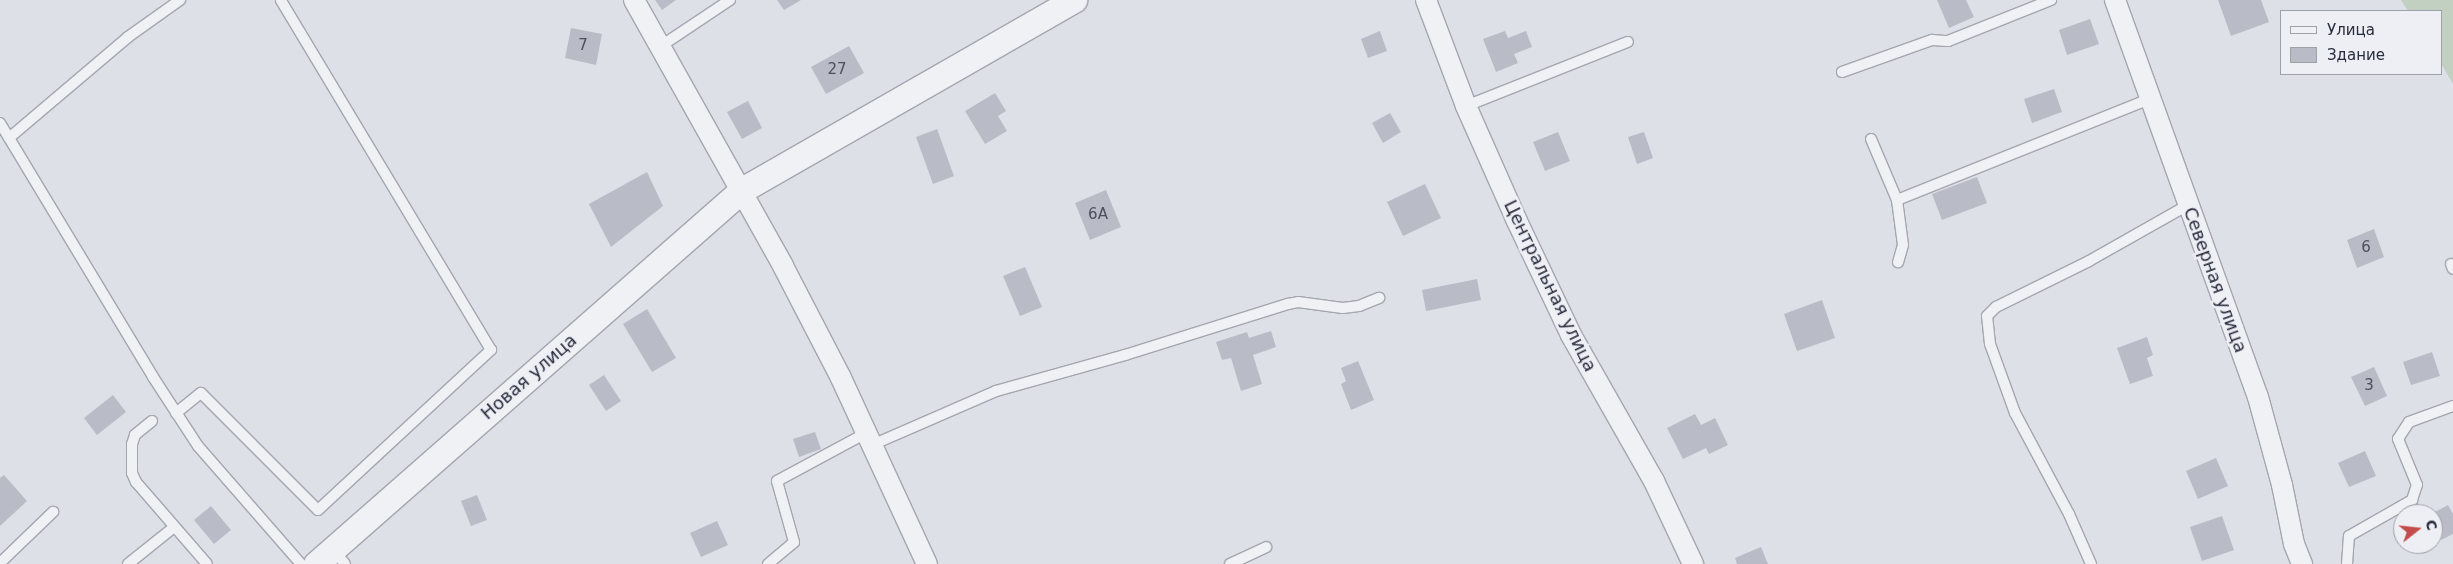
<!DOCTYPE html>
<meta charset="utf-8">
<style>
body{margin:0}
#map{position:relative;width:2453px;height:564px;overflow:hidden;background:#dee0e7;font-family:"DejaVu Sans",sans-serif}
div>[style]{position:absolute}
.green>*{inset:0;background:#c1d0c0}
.building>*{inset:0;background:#b9bbc6}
.roads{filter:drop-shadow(1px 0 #a4a6b0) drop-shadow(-1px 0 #a4a6b0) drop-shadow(0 1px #a4a6b0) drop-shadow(0 -1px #a4a6b0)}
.service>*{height:10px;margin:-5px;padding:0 5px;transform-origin:5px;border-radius:5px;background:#f0f1f5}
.minor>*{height:20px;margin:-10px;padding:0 10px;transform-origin:10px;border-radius:10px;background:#f0f1f5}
.tertiary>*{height:25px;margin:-12.5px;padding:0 12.5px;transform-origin:12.5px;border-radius:12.5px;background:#f0f1f5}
span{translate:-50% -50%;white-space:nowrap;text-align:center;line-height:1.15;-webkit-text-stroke:5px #edeff4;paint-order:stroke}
.number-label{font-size:15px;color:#4c505e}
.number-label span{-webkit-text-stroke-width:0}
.street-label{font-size:18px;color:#282c3c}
.legend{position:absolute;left:2280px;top:10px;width:162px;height:65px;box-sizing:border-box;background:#edeff4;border:1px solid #9ea1aa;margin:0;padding:6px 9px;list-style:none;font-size:15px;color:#282c3c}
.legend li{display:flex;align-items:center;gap:10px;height:25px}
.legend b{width:25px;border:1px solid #9ea1aa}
.north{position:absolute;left:2393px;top:504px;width:50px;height:50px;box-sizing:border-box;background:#edeff4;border:1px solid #9ea1aa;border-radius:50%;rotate:74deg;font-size:14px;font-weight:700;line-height:20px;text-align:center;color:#282c3c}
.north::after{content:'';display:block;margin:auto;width:18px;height:22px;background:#c44c4a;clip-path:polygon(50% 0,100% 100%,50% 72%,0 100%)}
</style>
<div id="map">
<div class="green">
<i style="clip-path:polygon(2401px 0,2453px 0,2453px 84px,2442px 65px,2442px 11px,2408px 11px)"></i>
</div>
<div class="building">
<i style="clip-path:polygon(655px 0,676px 0,662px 10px)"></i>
<i style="clip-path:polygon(777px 0,801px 0,784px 10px)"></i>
<i style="clip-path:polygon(1937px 0,1966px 0,1974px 17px,1949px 28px)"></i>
<i style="clip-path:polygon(2218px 0,2261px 0,2269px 22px,2231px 36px)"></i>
<i style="clip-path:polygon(2090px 19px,2099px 44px,2067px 55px,2059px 30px)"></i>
<i style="clip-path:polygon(571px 28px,602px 34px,596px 65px,565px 58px)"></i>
<i style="clip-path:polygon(1380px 31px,1387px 51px,1368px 58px,1361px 39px)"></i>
<i style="clip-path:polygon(1505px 31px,1508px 38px,1526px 31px,1532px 47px,1514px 54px,1518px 63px,1496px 72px,1483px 39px)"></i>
<i style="clip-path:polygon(849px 46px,864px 73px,826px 94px,811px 67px)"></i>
<i style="clip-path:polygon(2054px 89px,2062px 112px,2032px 123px,2024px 99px)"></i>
<i style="clip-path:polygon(995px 93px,1006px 111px,998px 116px,1007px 131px,985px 144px,965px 111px)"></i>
<i style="clip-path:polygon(748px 101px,762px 128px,742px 139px,727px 112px)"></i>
<i style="clip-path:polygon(1390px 113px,1401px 132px,1383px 143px,1372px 123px)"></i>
<i style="clip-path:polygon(937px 129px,954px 176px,933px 184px,916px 137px)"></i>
<i style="clip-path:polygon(1558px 132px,1570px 161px,1545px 171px,1533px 142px)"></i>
<i style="clip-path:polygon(1644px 132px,1653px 158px,1637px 164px,1628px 137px)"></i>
<i style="clip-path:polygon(647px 172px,663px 206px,611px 247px,589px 204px)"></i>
<i style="clip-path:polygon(1977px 177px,1987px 203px,1942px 220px,1932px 194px)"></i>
<i style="clip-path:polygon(1425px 184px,1441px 218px,1403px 236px,1387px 202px)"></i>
<i style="clip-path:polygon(1106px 190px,1121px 227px,1090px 240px,1075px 203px)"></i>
<i style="clip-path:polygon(2374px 229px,2384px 257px,2357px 268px,2347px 240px)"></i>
<i style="clip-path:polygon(1025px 267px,1042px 307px,1020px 316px,1003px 276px)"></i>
<i style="clip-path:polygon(1477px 279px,1481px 300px,1426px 311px,1422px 290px)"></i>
<i style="clip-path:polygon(1822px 300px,1835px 338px,1797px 351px,1784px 314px)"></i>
<i style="clip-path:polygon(647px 309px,676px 358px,652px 372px,623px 324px)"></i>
<i style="clip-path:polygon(1271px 331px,1276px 347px,1253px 355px,1262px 384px,1241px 391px,1231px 358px,1222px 360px,1216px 342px,1247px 332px,1249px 338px)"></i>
<i style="clip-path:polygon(2147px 337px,2153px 355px,2147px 358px,2153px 376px,2130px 384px,2117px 348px)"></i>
<i style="clip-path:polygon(2432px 352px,2440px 376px,2411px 385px,2403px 362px)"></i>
<i style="clip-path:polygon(1358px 361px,1374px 400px,1351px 410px,1341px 384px,1346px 381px,1341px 368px)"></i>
<i style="clip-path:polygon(2374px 367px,2387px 396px,2365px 406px,2351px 377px)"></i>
<i style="clip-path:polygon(604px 375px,621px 401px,606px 411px,589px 385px)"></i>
<i style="clip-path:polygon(113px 395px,126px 412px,97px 435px,84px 418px)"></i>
<i style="clip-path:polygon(1695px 414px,1701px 425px,1715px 418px,1728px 445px,1709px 454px,1706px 448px,1683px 459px,1667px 428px)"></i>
<i style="clip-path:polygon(815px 432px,821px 449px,799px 457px,793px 439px)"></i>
<i style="clip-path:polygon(2365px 451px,2376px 476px,2349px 487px,2338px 463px)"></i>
<i style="clip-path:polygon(2216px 458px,2228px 486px,2198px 499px,2186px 471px)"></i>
<i style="clip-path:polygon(4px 475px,27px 501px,0 526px,0 478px)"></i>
<i style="clip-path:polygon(477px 495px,487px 520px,471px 526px,461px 501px)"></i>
<i style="clip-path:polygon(2448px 505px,2453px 514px,2453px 534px,2441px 540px,2433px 526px,2433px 513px)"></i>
<i style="clip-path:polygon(211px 506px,231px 530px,214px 544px,194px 520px)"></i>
<i style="clip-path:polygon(2222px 516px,2234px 550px,2202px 561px,2190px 527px)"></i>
<i style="clip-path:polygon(717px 521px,728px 545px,701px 557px,690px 533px)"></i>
<i style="clip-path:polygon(1761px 547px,1768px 564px,1737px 564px,1735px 558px)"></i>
</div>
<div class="roads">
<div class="service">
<i style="left:661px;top:46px;width:83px;rotate:-33.7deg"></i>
<i style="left:1842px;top:72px;width:96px;rotate:-19.6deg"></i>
<i style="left:1932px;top:40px;width:16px;rotate:4deg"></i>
<i style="left:1948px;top:41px;width:111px;rotate:-21.7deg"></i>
<i style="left:1466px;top:106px;width:174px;rotate:-21.6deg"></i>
<i style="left:0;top:123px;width:297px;rotate:58.9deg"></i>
<i style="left:153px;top:377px;width:82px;rotate:56.9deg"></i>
<i style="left:198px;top:446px;width:157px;rotate:48.9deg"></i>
<i style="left:9px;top:138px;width:156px;rotate:-40.3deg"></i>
<i style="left:128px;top:37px;width:64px;rotate:-35.4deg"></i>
<i style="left:1871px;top:139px;width:66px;rotate:66.9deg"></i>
<i style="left:1897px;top:200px;width:45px;rotate:82.4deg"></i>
<i style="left:1903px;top:245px;width:18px;rotate:106deg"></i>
<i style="left:1897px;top:200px;width:275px;rotate:-21.8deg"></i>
<i style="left:2451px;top:264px;width:5px;rotate:68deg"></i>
<i style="left:176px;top:413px;width:32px;rotate:-39deg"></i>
<i style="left:201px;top:393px;width:165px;rotate:45deg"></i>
<i style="left:318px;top:510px;width:236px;rotate:-42.8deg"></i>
<i style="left:491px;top:350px;width:408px;rotate:-121deg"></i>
<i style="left:152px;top:421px;width:22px;rotate:141deg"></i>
<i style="left:135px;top:435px;width:9px;rotate:108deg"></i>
<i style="left:132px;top:444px;width:29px;rotate:90deg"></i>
<i style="left:132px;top:473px;width:10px;rotate:66deg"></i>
<i style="left:136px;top:482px;width:108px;rotate:49.1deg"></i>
<i style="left:872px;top:445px;width:135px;rotate:-23.5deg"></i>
<i style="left:996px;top:391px;width:134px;rotate:-15.6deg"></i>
<i style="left:1125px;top:355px;width:171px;rotate:-17.4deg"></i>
<i style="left:1288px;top:304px;width:10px;rotate:-11deg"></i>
<i style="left:1298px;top:302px;width:45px;rotate:7.6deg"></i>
<i style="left:1343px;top:308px;width:16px;rotate:-7deg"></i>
<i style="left:1359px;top:306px;width:22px;rotate:-22deg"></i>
<i style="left:333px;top:550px;width:18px;rotate:49deg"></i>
<i style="left:0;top:563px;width:74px;rotate:-43.9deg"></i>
<i style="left:128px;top:564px;width:59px;rotate:-38.8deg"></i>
<i style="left:768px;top:564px;width:34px;rotate:-40deg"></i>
<i style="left:794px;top:542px;width:63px;rotate:-105.6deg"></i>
<i style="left:777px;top:481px;width:101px;rotate:-28.3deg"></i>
<i style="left:1230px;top:564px;width:40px;rotate:-25deg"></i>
<i style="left:2091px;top:564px;width:55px;rotate:-113.7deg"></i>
<i style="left:2069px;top:514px;width:115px;rotate:-118.1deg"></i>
<i style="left:2015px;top:413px;width:73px;rotate:-109.9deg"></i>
<i style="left:1990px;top:344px;width:28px;rotate:-96deg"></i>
<i style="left:1987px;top:316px;width:13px;rotate:-45deg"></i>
<i style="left:1996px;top:307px;width:104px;rotate:-26.3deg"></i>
<i style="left:2089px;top:261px;width:114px;rotate:-29.5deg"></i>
<i style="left:2347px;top:564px;width:28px;rotate:-86deg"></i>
<i style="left:2349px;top:536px;width:73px;rotate:-29.7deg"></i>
<i style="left:2412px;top:500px;width:16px;rotate:-72deg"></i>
<i style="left:2417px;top:485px;width:50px;rotate:-112.4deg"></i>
<i style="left:2398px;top:439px;width:20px;rotate:-57deg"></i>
<i style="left:2409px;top:422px;width:47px;rotate:-20deg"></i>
</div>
<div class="minor">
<i style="left:634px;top:0;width:305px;rotate:60.7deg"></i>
<i style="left:783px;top:266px;width:126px;rotate:62.6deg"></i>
<i style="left:841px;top:378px;width:205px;rotate:65.2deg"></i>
<i style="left:1426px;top:0;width:113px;rotate:69.3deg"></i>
<i style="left:1466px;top:106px;width:124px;rotate:66.1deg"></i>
<i style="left:1516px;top:219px;width:128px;rotate:64.6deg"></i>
<i style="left:1571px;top:335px;width:168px;rotate:60.4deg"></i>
<i style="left:1654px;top:481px;width:92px;rotate:64.8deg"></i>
<i style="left:2115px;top:0;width:422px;rotate:70.2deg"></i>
<i style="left:2258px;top:397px;width:91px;rotate:74.7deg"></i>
<i style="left:2282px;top:485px;width:60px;rotate:78.5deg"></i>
<i style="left:2294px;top:544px;width:22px;rotate:68deg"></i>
</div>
<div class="tertiary">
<i style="left:316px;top:564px;width:567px;rotate:-41.28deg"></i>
<i style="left:742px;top:190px;width:383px;rotate:-29.8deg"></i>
</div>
</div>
<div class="number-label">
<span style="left:583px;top:46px">7</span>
<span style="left:837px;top:70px">27</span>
<span style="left:1098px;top:215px">6А</span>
<span style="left:2366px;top:248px">6</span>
<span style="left:2369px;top:386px">3</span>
</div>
<div class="street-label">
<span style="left:2215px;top:280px;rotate:70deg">Северная улица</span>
<span style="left:1550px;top:286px;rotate:64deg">Центральная улица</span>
<span style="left:529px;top:377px;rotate:-41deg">Новая улица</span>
</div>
<ul class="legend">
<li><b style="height:6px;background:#f0f1f5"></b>Улица</li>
<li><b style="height:14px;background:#b9bbc6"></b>Здание</li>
</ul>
<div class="north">С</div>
</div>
